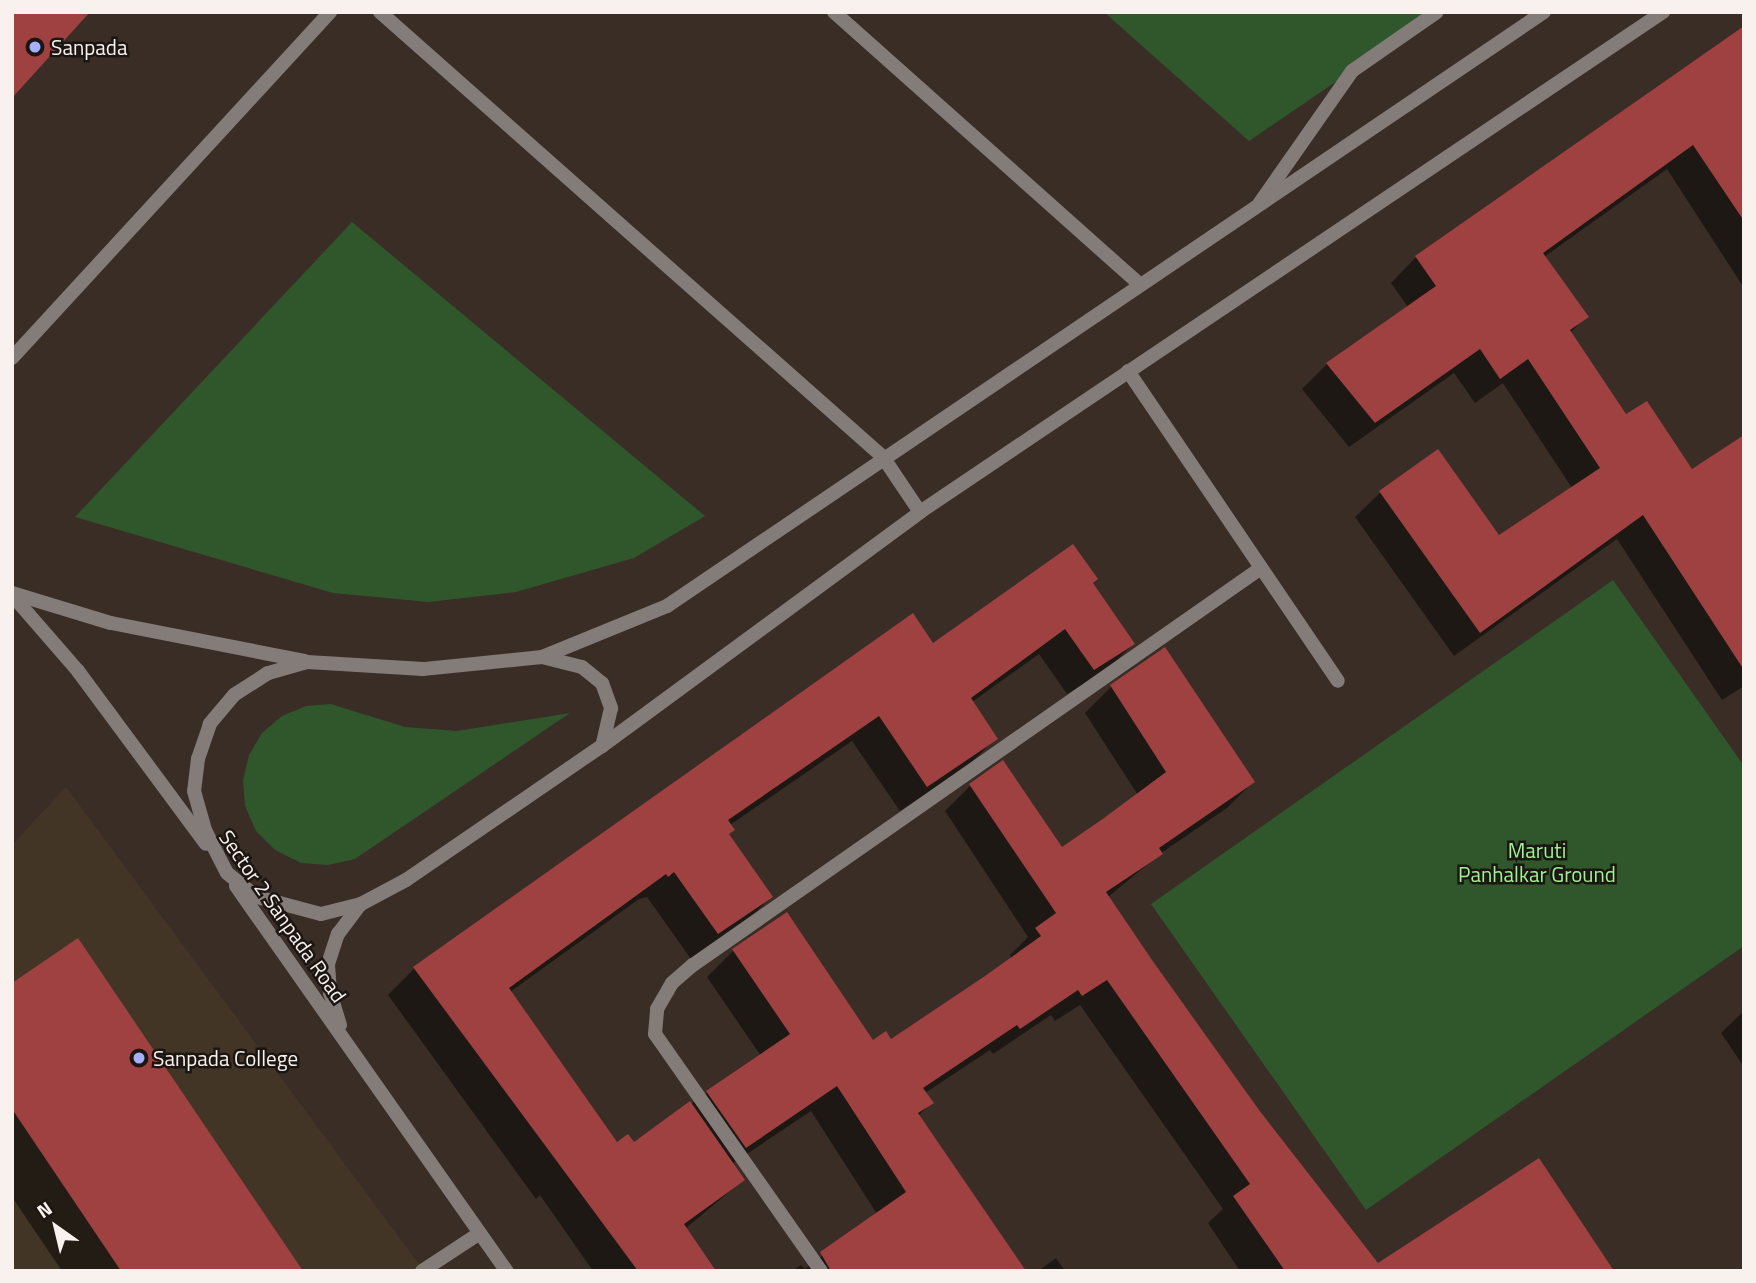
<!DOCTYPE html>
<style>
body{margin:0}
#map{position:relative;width:1756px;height:1283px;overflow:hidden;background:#392d26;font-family:"Titillium Web",sans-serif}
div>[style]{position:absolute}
.education>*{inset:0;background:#423526}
.green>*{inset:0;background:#30562b}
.shadow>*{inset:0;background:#0007}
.building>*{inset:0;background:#a04141}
.service>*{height:14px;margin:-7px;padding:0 7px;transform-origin:7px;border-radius:7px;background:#837c79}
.pedestrian>*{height:14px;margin:-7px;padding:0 7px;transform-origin:7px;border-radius:7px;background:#837c79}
.minor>*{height:14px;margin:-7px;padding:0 7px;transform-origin:7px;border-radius:7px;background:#837c79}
.dots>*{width:19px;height:19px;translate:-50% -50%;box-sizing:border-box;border:4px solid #1c1613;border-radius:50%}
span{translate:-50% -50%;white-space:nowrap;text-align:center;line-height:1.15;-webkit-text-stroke:5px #1c1613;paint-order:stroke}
.poi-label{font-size:21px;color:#f9f1ed}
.left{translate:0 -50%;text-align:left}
.park-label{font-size:21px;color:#9cf491}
.street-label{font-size:21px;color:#f9f1ed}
.frame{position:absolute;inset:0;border:14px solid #f9f1ed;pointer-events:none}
.north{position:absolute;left:21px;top:1192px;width:70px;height:70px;-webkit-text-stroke:5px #1c1613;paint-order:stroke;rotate:326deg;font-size:19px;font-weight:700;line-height:28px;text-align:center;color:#f9f1ed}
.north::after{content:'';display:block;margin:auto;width:24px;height:32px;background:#f9f1ed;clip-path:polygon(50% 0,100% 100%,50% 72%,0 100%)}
</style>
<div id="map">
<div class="education">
<i style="clip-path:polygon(66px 787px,424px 1271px,12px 1271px,12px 845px)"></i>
</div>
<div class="green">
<i style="clip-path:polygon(1104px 12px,1438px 12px,1249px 141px)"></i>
<i style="clip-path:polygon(352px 222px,705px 516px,634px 558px,516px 592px,428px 602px,333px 593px,75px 517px)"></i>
<i style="clip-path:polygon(1613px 580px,1744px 766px,1744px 946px,1366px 1210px,1151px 904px)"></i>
<i style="clip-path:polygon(331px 704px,405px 727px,457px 731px,570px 713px,355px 859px,328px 865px,301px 863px,275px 850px,256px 831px,245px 806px,243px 780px,249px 755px,262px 733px,282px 716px,306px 706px)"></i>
</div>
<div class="shadow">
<i style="clip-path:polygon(1744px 27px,1744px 288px,1667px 169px,1544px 257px,1586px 317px,1570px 333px,1626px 417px,1744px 567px,1744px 686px,1722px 700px,1617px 539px,1454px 656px,1355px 517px,1381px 492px,1499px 537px,1572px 488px,1503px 383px,1475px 403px,1454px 373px,1349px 447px,1302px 389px,1327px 364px,1408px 307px,1391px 283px,1416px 257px)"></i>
<i style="clip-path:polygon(1091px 584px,1133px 644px,1107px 670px,1067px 694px,1039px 654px,972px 702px,996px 738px,970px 764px,900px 811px,852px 741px,730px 825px,728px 835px,771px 897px,745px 923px,691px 959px,647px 897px,639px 899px,510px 992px,616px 1144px,633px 1144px,761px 1056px,707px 977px,733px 951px,873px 1042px,891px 1042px,1012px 959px,1010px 955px,1028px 937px,945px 811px,971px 785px,1061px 849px,1138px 795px,1085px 713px,1111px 687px,1165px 649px,1253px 782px,1227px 808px,1161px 853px,1107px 898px,1258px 1111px,1378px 1265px,1613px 1271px,1240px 1271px,1208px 1223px,1223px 1209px,1080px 1005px,1055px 1021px,1051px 1015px,993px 1054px,990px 1050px,925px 1093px,931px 1103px,918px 1116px,1024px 1271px,792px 1271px,801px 1265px,805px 1269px,877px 1214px,811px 1111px,732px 1164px,743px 1180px,685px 1229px,714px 1271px,593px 1271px,540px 1195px,536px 1199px,388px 995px,414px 969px,933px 645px)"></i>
<i style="clip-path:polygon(12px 985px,301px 1271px,62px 1271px,12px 1197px)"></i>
<i style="clip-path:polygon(1744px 1011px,1744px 1067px,1721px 1033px)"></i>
<i style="clip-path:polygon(1056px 1258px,1065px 1271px,1038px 1271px)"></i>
</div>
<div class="building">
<i style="clip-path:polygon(12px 12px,90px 12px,12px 98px)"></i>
<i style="clip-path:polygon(1744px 26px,1744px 221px,1693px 145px,1543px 253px,1589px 317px,1570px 330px,1626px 414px,1647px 401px,1692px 469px,1744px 435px,1744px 670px,1643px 515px,1480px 633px,1379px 491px,1438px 449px,1499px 535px,1600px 468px,1528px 359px,1500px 379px,1480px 349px,1375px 423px,1326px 363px,1436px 286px,1415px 256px)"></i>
<i style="clip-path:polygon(1073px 544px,1098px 579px,1093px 583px,1135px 644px,1094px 670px,1065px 629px,971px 698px,998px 739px,927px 787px,879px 716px,728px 820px,735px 830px,729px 834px,773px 897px,718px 934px,674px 872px,668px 877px,666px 874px,509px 988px,617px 1142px,628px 1134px,634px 1142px,690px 1101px,745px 1180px,684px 1224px,716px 1271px,638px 1271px,413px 967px,913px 613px,933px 643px)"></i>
<i style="clip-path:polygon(1165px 647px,1255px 782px,1159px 848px,1163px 854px,1106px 892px,1152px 960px,1259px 1110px,1378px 1263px,1539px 1158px,1614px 1271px,1285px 1271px,1233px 1196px,1250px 1184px,1107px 980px,1082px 996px,1078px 990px,1020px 1029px,1017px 1025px,923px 1088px,934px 1103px,918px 1113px,1026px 1271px,831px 1271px,820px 1252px,906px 1192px,837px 1086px,746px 1148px,706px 1091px,790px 1034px,732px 949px,787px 912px,873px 1040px,886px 1031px,891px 1039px,985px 976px,1041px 936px,1035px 928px,1056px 913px,969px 784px,1003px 760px,1062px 847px,1104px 818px,1166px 772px,1110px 685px)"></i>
<i style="clip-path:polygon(78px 938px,303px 1271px,121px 1271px,12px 1109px,12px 983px)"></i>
</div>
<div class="service">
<i style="left:380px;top:12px;width:672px;rotate:41.5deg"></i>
<i style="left:883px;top:457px;width:66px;rotate:56.1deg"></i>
<i style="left:1259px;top:204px;width:162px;rotate:-55deg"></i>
<i style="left:1352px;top:71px;width:103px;rotate:-34.8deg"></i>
<i style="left:12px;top:358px;width:470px;rotate:-47.4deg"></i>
<i style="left:422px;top:1271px;width:69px;rotate:-33.2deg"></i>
</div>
<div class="pedestrian">
<i style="left:834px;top:12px;width:409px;rotate:41.7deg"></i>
</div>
<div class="minor">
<i style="left:1544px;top:12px;width:1059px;rotate:145.89deg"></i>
<i style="left:667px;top:606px;width:135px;rotate:157.8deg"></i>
<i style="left:542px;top:657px;width:120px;rotate:174.2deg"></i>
<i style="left:423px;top:669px;width:116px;rotate:-176.5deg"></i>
<i style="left:307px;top:662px;width:41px;rotate:164.2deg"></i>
<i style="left:268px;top:673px;width:40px;rotate:147.1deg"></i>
<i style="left:234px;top:695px;width:38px;rotate:130deg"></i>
<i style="left:210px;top:724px;width:37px;rotate:109deg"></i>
<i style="left:198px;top:759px;width:32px;rotate:97deg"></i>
<i style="left:194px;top:791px;width:41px;rotate:74.2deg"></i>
<i style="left:205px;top:830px;width:48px;rotate:62.9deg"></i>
<i style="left:227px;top:873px;width:38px;rotate:39deg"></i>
<i style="left:257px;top:897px;width:66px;rotate:14.9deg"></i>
<i style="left:321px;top:914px;width:41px;rotate:-14deg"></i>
<i style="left:361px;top:904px;width:51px;rotate:-28.1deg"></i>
<i style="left:406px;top:880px;width:237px;rotate:-34.4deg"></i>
<i style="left:602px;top:746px;width:395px;rotate:-36.3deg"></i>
<i style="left:920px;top:512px;width:896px;rotate:-33.94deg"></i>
<i style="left:1128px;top:371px;width:374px;rotate:55.9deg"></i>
<i style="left:12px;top:593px;width:103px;rotate:16.9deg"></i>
<i style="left:111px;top:623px;width:197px;rotate:11.1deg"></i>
<i style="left:12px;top:595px;width:101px;rotate:49deg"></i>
<i style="left:78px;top:671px;width:215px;rotate:53.5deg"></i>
<i style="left:542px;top:657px;width:41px;rotate:14deg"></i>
<i style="left:582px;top:667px;width:26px;rotate:39deg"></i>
<i style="left:602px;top:683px;width:27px;rotate:70deg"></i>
<i style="left:611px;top:708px;width:39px;rotate:103deg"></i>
<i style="left:236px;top:886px;width:471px;rotate:54.9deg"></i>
<i style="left:340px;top:1025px;width:34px;rotate:-107deg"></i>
<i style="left:330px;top:993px;width:29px;rotate:-94deg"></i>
<i style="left:328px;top:964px;width:32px;rotate:-72deg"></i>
<i style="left:338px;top:934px;width:38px;rotate:-53deg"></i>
<i style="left:821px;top:1271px;width:289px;rotate:-125deg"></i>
<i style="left:655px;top:1034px;width:25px;rotate:-85deg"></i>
<i style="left:657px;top:1009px;width:30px;rotate:-60deg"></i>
<i style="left:672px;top:983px;width:28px;rotate:-41deg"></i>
<i style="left:693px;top:965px;width:693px;rotate:-34.95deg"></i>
</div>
<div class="dots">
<i style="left:35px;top:47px;background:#a7b0fc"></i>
<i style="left:139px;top:1058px;background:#a7b0fc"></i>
</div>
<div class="poi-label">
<span class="left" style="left:51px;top:47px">Sanpada</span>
<span class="left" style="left:153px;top:1058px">Sanpada College</span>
</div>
<div class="park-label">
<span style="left:1537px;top:862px">Maruti<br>Panhalkar Ground</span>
</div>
<div class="street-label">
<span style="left:283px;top:916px;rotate:55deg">Sector 2 Sanpada Road</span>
</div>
<div class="frame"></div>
<div class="north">N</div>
</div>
